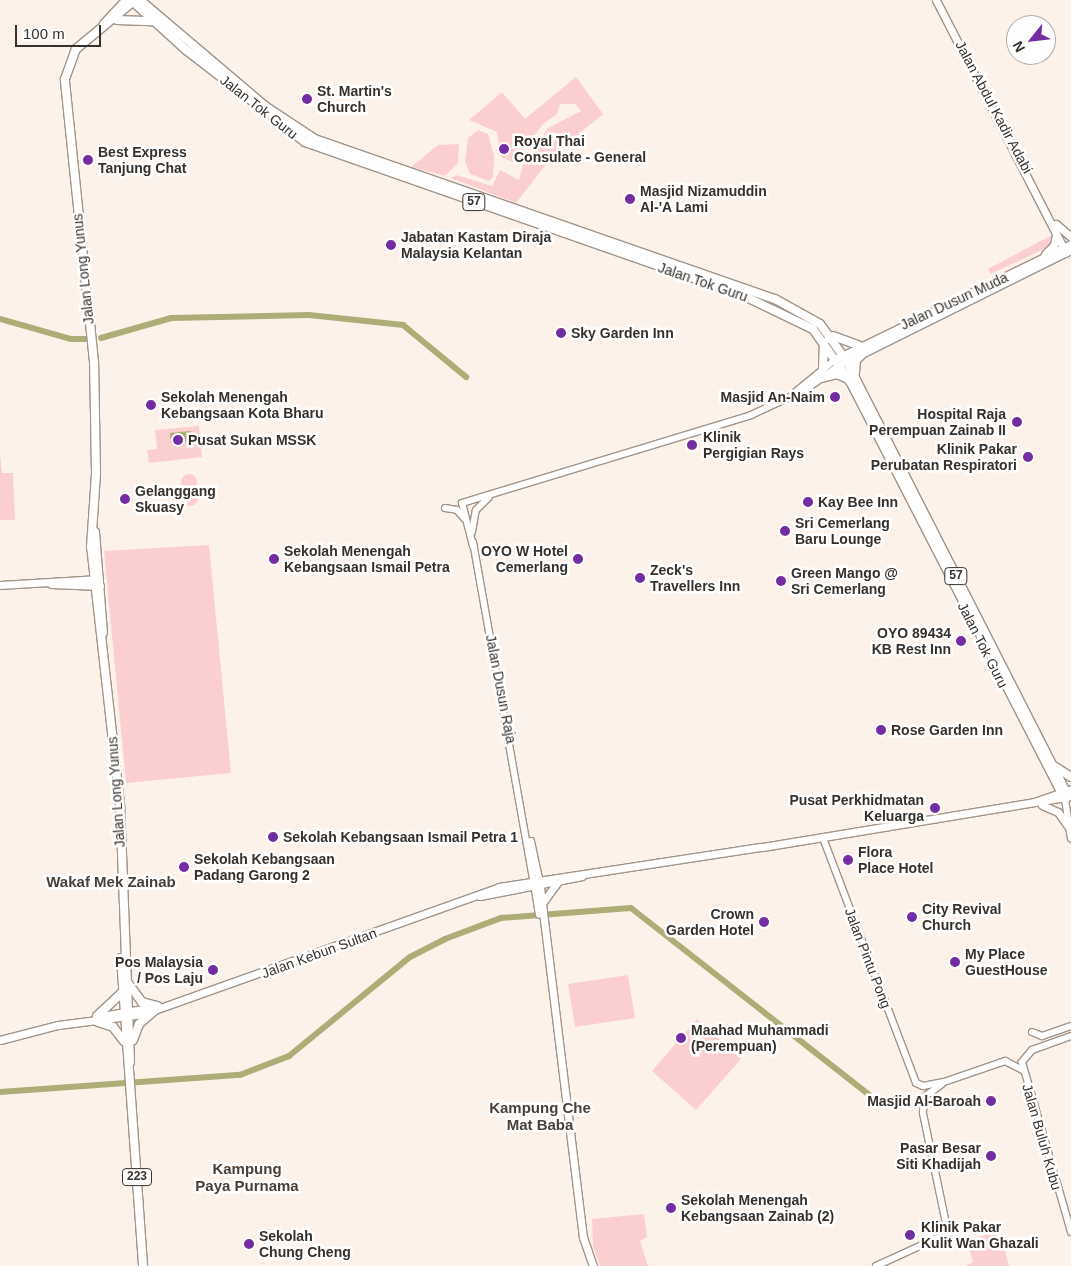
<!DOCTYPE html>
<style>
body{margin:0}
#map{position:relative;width:1071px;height:1266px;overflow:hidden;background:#fdf2e9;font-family:Arial,sans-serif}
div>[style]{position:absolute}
.green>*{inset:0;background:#fbcfd0}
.round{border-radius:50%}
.water>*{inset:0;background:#aead77}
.canal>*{height:6px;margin:-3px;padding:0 3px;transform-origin:3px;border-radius:3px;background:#aead77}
.roads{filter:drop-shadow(1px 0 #a19489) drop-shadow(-1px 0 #a19489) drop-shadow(0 1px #a19489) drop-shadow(0 -1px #a19489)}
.tertiary>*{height:6px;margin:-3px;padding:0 3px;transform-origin:3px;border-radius:3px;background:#fff}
.secondary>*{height:7px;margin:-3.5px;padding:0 3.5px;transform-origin:3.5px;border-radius:3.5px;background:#fff}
.primary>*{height:8px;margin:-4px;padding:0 4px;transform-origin:4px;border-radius:4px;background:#fff}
.dots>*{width:14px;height:14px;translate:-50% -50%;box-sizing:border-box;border:2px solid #fff;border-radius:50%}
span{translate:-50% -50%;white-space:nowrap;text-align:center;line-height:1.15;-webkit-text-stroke:5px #fff;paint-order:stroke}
.shield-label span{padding:1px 4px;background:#fff;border:1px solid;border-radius:4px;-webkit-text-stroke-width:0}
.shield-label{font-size:12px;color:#36312c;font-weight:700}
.poi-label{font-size:14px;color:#36312c;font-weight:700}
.left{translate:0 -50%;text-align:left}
.right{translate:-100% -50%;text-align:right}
.street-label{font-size:14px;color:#36312c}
.neighbourhood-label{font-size:15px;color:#4a3f36;font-weight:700}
.north{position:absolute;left:1006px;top:15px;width:50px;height:50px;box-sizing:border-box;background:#fff;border:1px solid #afadab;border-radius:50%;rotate:241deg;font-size:14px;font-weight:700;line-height:20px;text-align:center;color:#36312c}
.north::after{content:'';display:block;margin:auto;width:18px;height:22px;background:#732da1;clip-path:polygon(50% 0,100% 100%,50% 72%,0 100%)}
.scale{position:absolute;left:15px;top:25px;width:86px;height:22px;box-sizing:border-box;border:2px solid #36312c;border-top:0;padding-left:6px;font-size:15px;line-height:18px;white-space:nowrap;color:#36312c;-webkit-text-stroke:4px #fff;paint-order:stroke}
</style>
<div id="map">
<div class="green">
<i style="clip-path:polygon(576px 77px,603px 114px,554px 154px,516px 203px,451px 178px,456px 175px,492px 186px,500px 170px,519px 180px,524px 161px,548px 128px,581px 111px,575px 104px,560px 104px,557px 114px,543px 124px,513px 162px,501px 157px,497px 132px,469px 120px,502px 92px,525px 119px)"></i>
<i style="clip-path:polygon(478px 130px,488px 134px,494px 156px,493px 177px,489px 181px,470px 174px,465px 161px,468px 138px)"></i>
<i style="clip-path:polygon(459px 144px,458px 163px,445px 176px,411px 167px,438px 145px)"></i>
<i style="clip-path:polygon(1052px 235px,1050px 246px,991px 274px,988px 269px)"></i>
<i style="clip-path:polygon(199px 426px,202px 457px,149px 463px,147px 450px,157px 449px,155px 430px)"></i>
<i style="clip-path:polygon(0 455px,2px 473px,13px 473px,15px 520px,0 520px)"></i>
<i class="round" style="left:181px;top:474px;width:16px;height:16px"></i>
<i class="round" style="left:182px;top:490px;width:16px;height:16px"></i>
<i style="clip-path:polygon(209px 545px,231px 773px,126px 783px,104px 551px)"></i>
<i style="clip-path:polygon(628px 975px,635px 1018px,575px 1027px,568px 984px)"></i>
<i style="clip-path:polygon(697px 1019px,741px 1059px,696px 1110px,652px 1071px)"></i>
<i style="clip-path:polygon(644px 1214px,647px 1237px,640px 1241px,648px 1266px,600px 1266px,593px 1246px,592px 1219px)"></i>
<i style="clip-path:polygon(1000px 1231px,1009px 1266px,966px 1266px,973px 1262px,967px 1240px)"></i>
</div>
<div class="water">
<i style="clip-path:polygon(191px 431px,192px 441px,171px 443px,170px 433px)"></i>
</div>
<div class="canal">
<i style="left:0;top:319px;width:74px;rotate:15.7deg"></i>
<i style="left:71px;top:339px;width:15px"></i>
<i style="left:101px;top:338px;width:73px;rotate:-15.9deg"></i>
<i style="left:171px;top:318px;width:138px;rotate:-1.2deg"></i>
<i style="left:309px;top:315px;width:95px;rotate:6.1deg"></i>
<i style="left:403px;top:325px;width:82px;rotate:39.5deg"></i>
<i style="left:0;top:1092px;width:241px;rotate:-4.1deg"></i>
<i style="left:240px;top:1075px;width:53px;rotate:-21.2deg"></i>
<i style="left:289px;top:1056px;width:156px;rotate:-39.3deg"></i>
<i style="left:410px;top:957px;width:39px;rotate:-27deg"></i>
<i style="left:445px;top:939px;width:60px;rotate:-20.6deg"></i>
<i style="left:501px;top:918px;width:130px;rotate:-4.4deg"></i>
<i style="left:631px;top:908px;width:310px;rotate:38.1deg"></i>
</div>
<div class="roads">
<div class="tertiary">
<i style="left:793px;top:394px;width:57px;rotate:-39.3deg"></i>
<i style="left:445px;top:508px;width:12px;rotate:9deg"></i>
<i style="left:457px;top:510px;width:11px;rotate:49deg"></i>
<i style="left:472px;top:532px;width:22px;rotate:-80deg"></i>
<i style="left:476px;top:510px;width:18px;rotate:-45deg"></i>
<i style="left:473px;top:542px;width:343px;rotate:79.9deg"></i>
<i style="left:473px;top:546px;width:44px;rotate:-104.3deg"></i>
<i style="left:462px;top:503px;width:302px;rotate:-16.9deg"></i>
<i style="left:751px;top:415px;width:60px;rotate:-24.8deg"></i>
<i style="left:805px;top:390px;width:44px;rotate:-35.8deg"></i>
<i style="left:1065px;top:799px;width:40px;rotate:81.5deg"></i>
<i style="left:823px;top:838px;width:262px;rotate:69.2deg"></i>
<i style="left:916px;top:1083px;width:8px;rotate:23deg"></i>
<i style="left:923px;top:1086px;width:21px;rotate:-11deg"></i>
<i style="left:944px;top:1082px;width:65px;rotate:-19deg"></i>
<i style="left:1005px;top:1061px;width:20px;rotate:27deg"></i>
<i style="left:531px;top:841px;width:39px;rotate:78deg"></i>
<i style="left:1032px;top:1032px;width:11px;rotate:22deg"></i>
<i style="left:1042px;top:1036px;width:31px;rotate:-19deg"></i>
<i style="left:1071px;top:1036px;width:41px;rotate:160.3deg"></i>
<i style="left:1032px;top:1050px;width:16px;rotate:130deg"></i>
<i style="left:1022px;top:1062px;width:177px;rotate:73.9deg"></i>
<i style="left:876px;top:1266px;width:79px;rotate:-24.6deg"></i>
<i style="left:948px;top:1233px;width:123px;rotate:-101.8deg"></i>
<i style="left:923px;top:1113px;width:16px;rotate:-86deg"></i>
<i style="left:924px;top:1097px;width:22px;rotate:-36deg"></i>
</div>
<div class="secondary">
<i style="left:936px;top:0;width:284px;rotate:62.8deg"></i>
<i style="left:1056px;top:224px;width:20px;rotate:41deg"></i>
<i style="left:1045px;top:254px;width:13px;rotate:-45deg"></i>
<i style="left:1054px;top:245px;width:10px;rotate:-79deg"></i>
<i style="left:838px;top:358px;width:259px;rotate:-26.1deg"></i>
<i style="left:841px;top:364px;width:257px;rotate:-26.4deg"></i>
<i style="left:51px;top:584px;width:49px;rotate:2.3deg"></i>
<i style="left:0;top:585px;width:99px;rotate:-3.5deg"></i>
<i style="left:1034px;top:802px;width:39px;rotate:-19deg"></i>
<i style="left:1042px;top:805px;width:17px;rotate:24deg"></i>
<i style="left:1058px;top:812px;width:19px;rotate:55deg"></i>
<i style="left:763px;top:847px;width:312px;rotate:-9.4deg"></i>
<i style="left:539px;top:879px;width:361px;rotate:83deg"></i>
<i style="left:583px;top:1237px;width:31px;rotate:71deg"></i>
<i style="left:534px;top:883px;width:31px;rotate:81deg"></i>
<i style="left:480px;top:896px;width:104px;rotate:-11.1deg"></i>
<i style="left:543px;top:902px;width:24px;rotate:-54deg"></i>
<i style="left:96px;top:1017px;width:59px;rotate:-9.8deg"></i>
<i style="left:0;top:1040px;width:60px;rotate:-14.5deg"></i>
<i style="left:58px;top:1025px;width:86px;rotate:-7.4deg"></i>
<i style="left:143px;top:1014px;width:378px;rotate:-19.6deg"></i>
<i style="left:499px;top:887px;width:264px;rotate:-8.7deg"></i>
</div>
<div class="primary">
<i style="left:131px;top:0;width:73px;rotate:42.2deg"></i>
<i style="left:185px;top:49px;width:152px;rotate:37.8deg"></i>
<i style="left:305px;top:142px;width:465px;rotate:19.3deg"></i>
<i style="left:744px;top:296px;width:76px;rotate:25.6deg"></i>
<i style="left:813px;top:329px;width:66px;rotate:54.9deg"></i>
<i style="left:851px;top:383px;width:468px;rotate:62.8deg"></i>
<i style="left:140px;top:0;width:164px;rotate:40.3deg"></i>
<i style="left:265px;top:106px;width:60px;rotate:33.4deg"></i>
<i style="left:315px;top:139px;width:487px;rotate:19.2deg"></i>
<i style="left:775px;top:299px;width:51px;rotate:29.1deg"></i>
<i style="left:820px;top:324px;width:44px;rotate:54.2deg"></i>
<i style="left:846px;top:360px;width:484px;rotate:63deg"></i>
<i style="left:1066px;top:791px;width:8px;rotate:97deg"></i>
<i style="left:117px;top:20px;width:35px;rotate:2deg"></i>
<i style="left:104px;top:24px;width:33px;rotate:-47deg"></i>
<i style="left:833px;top:336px;width:27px;rotate:20deg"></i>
<i style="left:823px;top:369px;width:27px;rotate:-88deg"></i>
<i style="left:855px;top:373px;width:13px;rotate:-86deg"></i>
<i style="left:856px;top:360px;width:22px;rotate:-43deg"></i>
<i style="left:821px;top:378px;width:16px;rotate:-14deg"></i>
<i style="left:837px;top:374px;width:12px;rotate:24deg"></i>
<i style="left:95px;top:532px;width:101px;rotate:85.5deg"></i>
<i style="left:1054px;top:766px;width:20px;rotate:33deg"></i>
<i style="left:121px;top:958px;width:309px;rotate:85.9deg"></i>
<i style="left:128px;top:983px;width:24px;rotate:54deg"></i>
<i style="left:142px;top:1002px;width:16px;rotate:15deg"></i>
<i style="left:97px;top:1016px;width:33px;rotate:-43deg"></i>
<i style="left:98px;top:1022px;width:16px;rotate:18deg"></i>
<i style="left:113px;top:1027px;width:18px;rotate:52deg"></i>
<i style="left:133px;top:1040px;width:17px;rotate:-69deg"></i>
<i style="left:139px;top:1024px;width:21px;rotate:-41deg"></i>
<i style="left:130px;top:1062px;width:258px;rotate:-92.2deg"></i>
<i style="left:120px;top:804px;width:259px;rotate:-96.4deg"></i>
<i style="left:91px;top:547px;width:74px;rotate:-86.1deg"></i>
<i style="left:96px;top:473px;width:111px;rotate:-91deg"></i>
<i style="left:94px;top:362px;width:284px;rotate:-95.9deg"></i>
<i style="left:65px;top:79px;width:32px;rotate:-70deg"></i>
<i style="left:76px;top:49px;width:77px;rotate:-39.7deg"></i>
</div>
</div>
<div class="dots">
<i style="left:307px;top:99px;background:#732da1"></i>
<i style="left:504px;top:149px;background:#732da1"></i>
<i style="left:88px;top:160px;background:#732da1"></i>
<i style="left:630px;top:199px;background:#732da1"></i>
<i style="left:391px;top:245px;background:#732da1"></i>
<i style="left:561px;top:333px;background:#732da1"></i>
<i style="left:835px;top:397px;background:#732da1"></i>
<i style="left:151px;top:405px;background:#732da1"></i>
<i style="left:1017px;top:422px;background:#732da1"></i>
<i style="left:178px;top:440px;background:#732da1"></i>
<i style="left:692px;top:445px;background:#732da1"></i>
<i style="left:1028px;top:457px;background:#732da1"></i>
<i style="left:125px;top:499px;background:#732da1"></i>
<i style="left:808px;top:502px;background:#732da1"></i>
<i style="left:785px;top:531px;background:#732da1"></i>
<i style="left:274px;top:559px;background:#732da1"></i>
<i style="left:578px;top:559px;background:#732da1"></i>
<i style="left:640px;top:578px;background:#732da1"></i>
<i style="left:781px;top:581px;background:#732da1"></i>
<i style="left:961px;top:641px;background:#732da1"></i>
<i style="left:881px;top:730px;background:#732da1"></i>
<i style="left:935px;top:808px;background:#732da1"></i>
<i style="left:273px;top:837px;background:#732da1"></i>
<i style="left:848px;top:860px;background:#732da1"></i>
<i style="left:184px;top:867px;background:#732da1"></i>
<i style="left:912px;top:917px;background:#732da1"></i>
<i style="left:764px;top:922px;background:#732da1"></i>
<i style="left:955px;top:962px;background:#732da1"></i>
<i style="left:213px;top:970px;background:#732da1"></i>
<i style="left:681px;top:1038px;background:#732da1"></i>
<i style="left:991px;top:1101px;background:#732da1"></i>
<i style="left:991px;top:1156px;background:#732da1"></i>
<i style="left:671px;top:1208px;background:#732da1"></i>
<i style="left:910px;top:1235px;background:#732da1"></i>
<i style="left:249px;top:1244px;background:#732da1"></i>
</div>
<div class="shield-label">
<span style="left:474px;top:202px">57</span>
<span style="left:956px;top:576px">57</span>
<span style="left:137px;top:1177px">223</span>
</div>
<div class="poi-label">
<span class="left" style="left:317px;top:99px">St. Martin's<br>Church</span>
<span class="left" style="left:514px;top:149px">Royal Thai<br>Consulate - General</span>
<span class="left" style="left:98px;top:160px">Best Express<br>Tanjung Chat</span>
<span class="left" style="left:640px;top:199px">Masjid Nizamuddin<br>Al-'A Lami</span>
<span class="left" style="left:401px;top:245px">Jabatan Kastam Diraja<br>Malaysia Kelantan</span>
<span class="left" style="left:571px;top:333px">Sky Garden Inn</span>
<span class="left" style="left:161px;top:405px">Sekolah Menengah<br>Kebangsaan Kota Bharu</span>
<span class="right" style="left:825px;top:397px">Masjid An-Naim</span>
<span class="right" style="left:1006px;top:422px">Hospital Raja<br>Perempuan Zainab II</span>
<span class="left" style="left:703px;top:445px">Klinik<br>Pergigian Rays</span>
<span class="left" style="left:188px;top:440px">Pusat Sukan MSSK</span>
<span class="right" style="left:1017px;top:457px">Klinik Pakar<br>Perubatan Respiratori</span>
<span class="left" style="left:135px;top:499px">Gelanggang<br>Skuasy</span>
<span class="left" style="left:818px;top:502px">Kay Bee Inn</span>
<span class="left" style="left:795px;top:531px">Sri Cemerlang<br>Baru Lounge</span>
<span class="left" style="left:284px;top:559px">Sekolah Menengah<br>Kebangsaan Ismail Petra</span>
<span class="right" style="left:568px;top:559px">OYO W Hotel<br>Cemerlang</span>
<span class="left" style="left:650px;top:578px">Zeck's<br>Travellers Inn</span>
<span class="left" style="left:791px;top:581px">Green Mango @<br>Sri Cemerlang</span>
<span class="right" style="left:951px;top:641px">OYO 89434<br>KB Rest Inn</span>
<span class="left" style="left:891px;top:730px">Rose Garden Inn</span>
<span class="right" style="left:924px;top:808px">Pusat Perkhidmatan<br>Keluarga</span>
<span class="left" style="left:283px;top:837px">Sekolah Kebangsaan Ismail Petra 1</span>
<span class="left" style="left:858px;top:860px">Flora<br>Place Hotel</span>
<span class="left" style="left:194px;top:867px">Sekolah Kebangsaan<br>Padang Garong 2</span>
<span class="left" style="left:922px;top:917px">City Revival<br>Church</span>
<span class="right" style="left:754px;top:922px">Crown<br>Garden Hotel</span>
<span class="left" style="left:965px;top:962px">My Place<br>GuestHouse</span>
<span class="right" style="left:203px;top:970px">Pos Malaysia<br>/ Pos Laju</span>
<span class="left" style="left:691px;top:1038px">Maahad Muhammadi<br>(Perempuan)</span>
<span class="right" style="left:981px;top:1101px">Masjid Al-Baroah</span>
<span class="right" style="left:981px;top:1156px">Pasar Besar<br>Siti Khadijah</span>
<span class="left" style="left:681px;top:1208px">Sekolah Menengah<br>Kebangsaan Zainab (2)</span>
<span class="left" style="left:921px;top:1235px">Klinik Pakar<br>Kulit Wan Ghazali</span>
<span class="left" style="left:259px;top:1244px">Sekolah<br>Chung Cheng</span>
</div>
<div class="street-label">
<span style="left:259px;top:107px;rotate:38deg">Jalan Tok Guru</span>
<span style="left:994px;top:107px;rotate:62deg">Jalan Abdul Kadir Adabi</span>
<span style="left:83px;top:269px;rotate:-96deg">Jalan Long Yunus</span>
<span style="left:703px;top:282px;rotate:19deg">Jalan Tok Guru</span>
<span style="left:954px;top:301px;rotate:-25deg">Jalan Dusun Muda</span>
<span style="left:983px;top:645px;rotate:63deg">Jalan Tok Guru</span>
<span style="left:501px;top:689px;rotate:79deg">Jalan Dusun Raja</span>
<span style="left:116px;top:792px;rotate:-94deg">Jalan Long Yunus</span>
<span style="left:319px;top:953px;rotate:-20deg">Jalan Kebun Sultan</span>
<span style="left:868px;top:958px;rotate:69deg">Jalan Pintu Pong</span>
<span style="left:1042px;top:1137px;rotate:74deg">Jalan Buluh Kubu</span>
</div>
<div class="neighbourhood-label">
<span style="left:111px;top:882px">Wakaf Mek Zainab</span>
<span style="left:540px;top:1116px">Kampung Che<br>Mat Baba</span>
<span style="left:247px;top:1177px">Kampung<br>Paya Purnama</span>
</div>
<div class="north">N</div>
<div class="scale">100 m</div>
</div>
